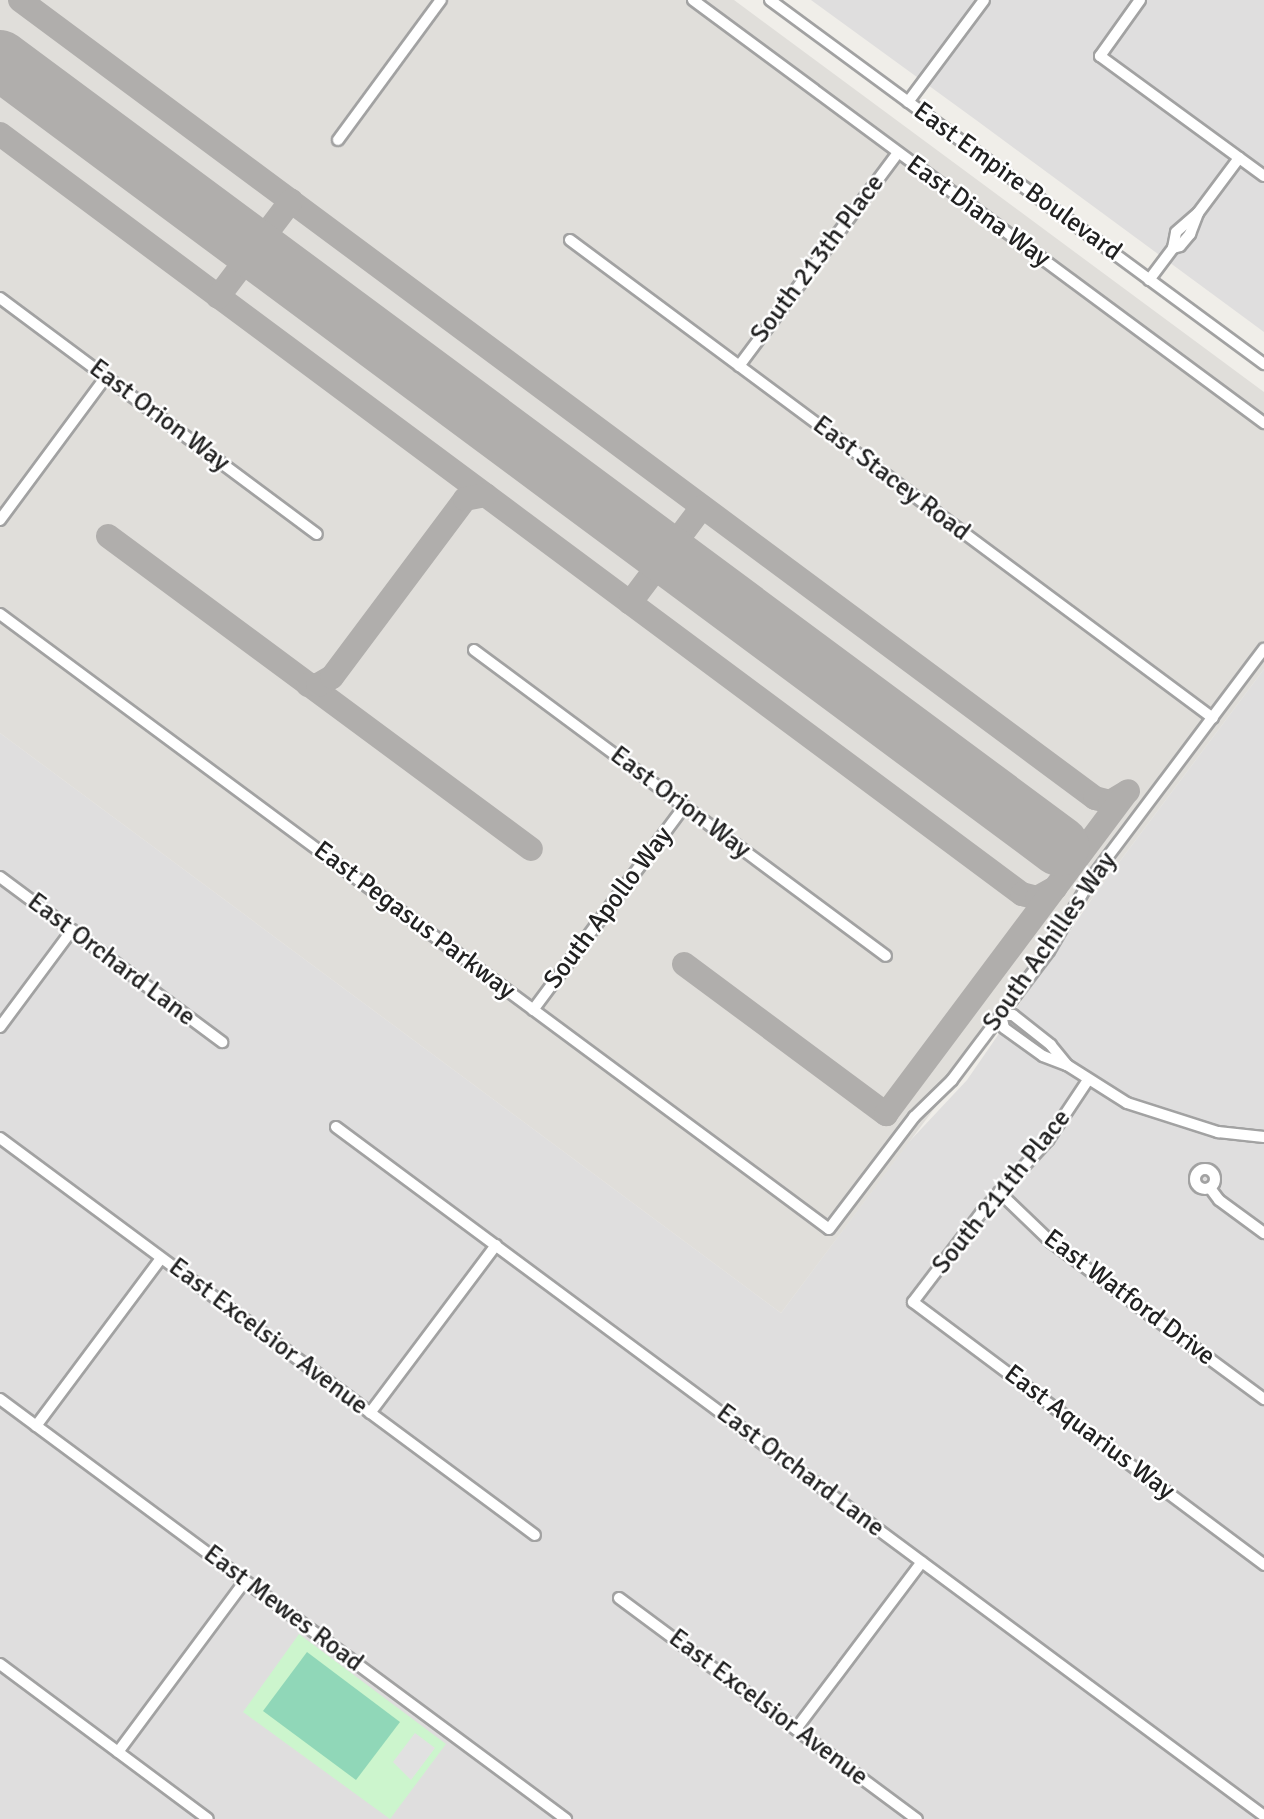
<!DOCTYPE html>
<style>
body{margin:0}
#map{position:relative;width:1264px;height:1819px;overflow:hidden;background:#f0eee9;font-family:Signika,sans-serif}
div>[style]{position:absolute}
.residential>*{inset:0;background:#dfdede}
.airport>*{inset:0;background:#e0deda}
.park>*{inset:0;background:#ccf5cd}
.pitch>*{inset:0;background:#90d7b8}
.parking>*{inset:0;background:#e1e1e1}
.taxiway>*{height:24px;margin:-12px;padding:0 12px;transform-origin:12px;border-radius:12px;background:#b0aeac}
.runway>*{height:60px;margin:-30px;padding:0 30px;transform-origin:30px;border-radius:30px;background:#b0aeac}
.roads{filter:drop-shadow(2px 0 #a2a2a2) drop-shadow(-2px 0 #a2a2a2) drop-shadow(0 2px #a2a2a2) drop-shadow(0 -2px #a2a2a2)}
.minor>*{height:10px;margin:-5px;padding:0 5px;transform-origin:5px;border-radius:5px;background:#fff}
.minor>.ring{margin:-5px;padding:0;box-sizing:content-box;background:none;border:10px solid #fff;border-radius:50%}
span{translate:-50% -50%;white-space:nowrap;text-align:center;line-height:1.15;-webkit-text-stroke:5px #fff;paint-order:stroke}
.street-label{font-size:26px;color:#212121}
</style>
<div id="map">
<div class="residential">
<i style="clip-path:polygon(811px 0,1264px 0,1264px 332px,976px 120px)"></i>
<i style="clip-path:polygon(1264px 669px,1264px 1819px,0 1819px,0 733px,781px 1313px,908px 1143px,967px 1080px,1096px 893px)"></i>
</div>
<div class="airport">
<i style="clip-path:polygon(0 0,734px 0,1264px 392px,1264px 669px,781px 1313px,0 733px)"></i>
</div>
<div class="park">
<i style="clip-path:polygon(299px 1634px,446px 1744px,390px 1819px,243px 1712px)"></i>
</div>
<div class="pitch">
<i style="clip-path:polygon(307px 1652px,400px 1722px,356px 1780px,263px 1711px)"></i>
</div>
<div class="parking">
<i style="clip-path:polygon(415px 1733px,435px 1748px,411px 1780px,393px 1762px)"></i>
</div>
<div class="taxiway">
<i style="left:20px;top:0;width:1339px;rotate:36.59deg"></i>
<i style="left:1095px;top:798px;width:16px;rotate:15deg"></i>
<i style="left:1110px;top:802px;width:21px;rotate:-31deg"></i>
<i style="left:0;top:134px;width:1274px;rotate:36.64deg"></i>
<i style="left:1022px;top:894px;width:16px;rotate:15deg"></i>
<i style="left:1037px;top:898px;width:21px;rotate:-29deg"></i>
<i style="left:218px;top:297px;width:121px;rotate:-52.8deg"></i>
<i style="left:108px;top:536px;width:526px;rotate:36.5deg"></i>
<i style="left:630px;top:603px;width:120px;rotate:-53.1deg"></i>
<i style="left:308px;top:685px;width:10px"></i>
<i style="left:318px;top:685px;width:16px;rotate:-30deg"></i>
<i style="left:332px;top:677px;width:222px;rotate:-53.2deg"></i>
<i style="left:465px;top:499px;width:21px;rotate:-11deg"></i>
<i style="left:684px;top:964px;width:252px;rotate:36.6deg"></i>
<i style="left:886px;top:1114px;width:402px;rotate:-53.2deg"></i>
</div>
<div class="runway">
<i style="left:0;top:60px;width:1319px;rotate:36.58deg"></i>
</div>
<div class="roads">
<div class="minor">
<i style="left:693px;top:0;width:711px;rotate:36.53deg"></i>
<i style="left:770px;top:0;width:614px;rotate:36.38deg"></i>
<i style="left:1140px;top:0;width:69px;rotate:125.5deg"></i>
<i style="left:1100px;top:56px;width:203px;rotate:36.2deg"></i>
<i style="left:908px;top:102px;width:127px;rotate:-53.3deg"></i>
<i style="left:338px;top:140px;width:174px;rotate:-53.7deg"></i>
<i style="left:570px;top:240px;width:801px;rotate:36.63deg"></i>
<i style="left:1173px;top:248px;width:16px;rotate:-79deg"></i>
<i style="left:1176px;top:232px;width:29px;rotate:-41deg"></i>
<i style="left:1198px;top:213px;width:69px;rotate:-53.3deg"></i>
<i style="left:1149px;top:280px;width:40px;rotate:-53deg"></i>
<i style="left:1173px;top:248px;width:7px;rotate:-16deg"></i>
<i style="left:1180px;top:246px;width:16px;rotate:-50deg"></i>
<i style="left:1190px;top:234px;width:22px;rotate:-69deg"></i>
<i style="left:0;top:298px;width:395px;rotate:36.7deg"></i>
<i style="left:739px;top:366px;width:266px;rotate:-53.3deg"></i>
<i style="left:0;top:520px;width:178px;rotate:-53.5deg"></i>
<i style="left:0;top:614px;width:1032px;rotate:36.57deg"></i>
<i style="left:829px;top:1229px;width:141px;rotate:-52.8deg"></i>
<i style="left:914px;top:1117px;width:53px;rotate:-44.2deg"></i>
<i style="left:952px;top:1080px;width:161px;rotate:-53.1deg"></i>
<i style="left:1049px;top:951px;width:83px;rotate:-59.7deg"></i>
<i style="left:1091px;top:879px;width:288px;rotate:-53.1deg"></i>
<i style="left:474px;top:650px;width:513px;rotate:36.6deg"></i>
<i style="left:0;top:877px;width:277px;rotate:36.6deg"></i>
<i style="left:533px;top:1010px;width:253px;rotate:-53.4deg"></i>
<i style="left:0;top:1027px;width:121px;rotate:-53.4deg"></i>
<i style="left:1067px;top:1065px;width:26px;rotate:-129deg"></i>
<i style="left:1051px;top:1045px;width:48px;rotate:-141.7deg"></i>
<i style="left:1013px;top:1015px;width:12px;rotate:180deg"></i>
<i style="left:1001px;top:1015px;width:13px;rotate:77deg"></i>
<i style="left:1004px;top:1028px;width:48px;rotate:35.7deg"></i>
<i style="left:1043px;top:1056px;width:26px;rotate:21deg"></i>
<i style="left:1067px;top:1065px;width:71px;rotate:32.3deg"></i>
<i style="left:1127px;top:1103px;width:96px;rotate:17.7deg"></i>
<i style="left:1218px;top:1132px;width:46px;rotate:6.2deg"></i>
<i style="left:1088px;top:1080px;width:72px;rotate:123.7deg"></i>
<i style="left:1048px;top:1140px;width:99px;rotate:132.5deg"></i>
<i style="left:981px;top:1213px;width:112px;rotate:127.4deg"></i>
<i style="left:913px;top:1302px;width:439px;rotate:36.8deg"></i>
<i style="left:336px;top:1127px;width:1156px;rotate:36.59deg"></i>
<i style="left:0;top:1138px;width:666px;rotate:36.58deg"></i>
<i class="ring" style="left:1195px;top:1169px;width:10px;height:10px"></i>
<i style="left:1210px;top:1188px;width:15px;rotate:53deg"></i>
<i style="left:1219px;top:1200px;width:56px;rotate:36.3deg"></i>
<i style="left:999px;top:1192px;width:72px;rotate:43.9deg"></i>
<i style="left:1051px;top:1242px;width:265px;rotate:36.4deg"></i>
<i style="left:0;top:1399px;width:705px;rotate:36.58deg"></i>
<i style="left:370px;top:1413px;width:210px;rotate:-53.1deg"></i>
<i style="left:36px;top:1426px;width:209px;rotate:-53.3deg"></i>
<i style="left:619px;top:1598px;width:371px;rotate:36.6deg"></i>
<i style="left:0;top:1664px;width:259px;rotate:36.7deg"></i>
<i style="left:796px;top:1729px;width:209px;rotate:-53deg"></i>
<i style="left:118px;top:1752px;width:213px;rotate:-53.4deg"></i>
</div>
</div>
<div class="street-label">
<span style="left:1017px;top:182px;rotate:36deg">East Empire Boulevard</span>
<span style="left:978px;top:212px;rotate:36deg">East Diana Way</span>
<span style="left:818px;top:259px;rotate:-53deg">South 213th Place</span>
<span style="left:159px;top:416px;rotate:37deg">East Orion Way</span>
<span style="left:891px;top:479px;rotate:37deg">East Stacey Road</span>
<span style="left:680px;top:803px;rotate:37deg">East Orion Way</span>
<span style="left:609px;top:908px;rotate:-53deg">South Apollo Way</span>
<span style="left:414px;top:921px;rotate:37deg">East Pegasus Parkway</span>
<span style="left:1050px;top:942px;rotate:-55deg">South Achilles Way</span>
<span style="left:111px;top:960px;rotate:37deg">East Orchard Lane</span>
<span style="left:1002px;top:1192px;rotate:-51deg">South 211th Place</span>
<span style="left:1129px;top:1298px;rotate:37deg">East Watford Drive</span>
<span style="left:268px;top:1337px;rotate:37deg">East Excelsior Avenue</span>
<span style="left:1089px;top:1433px;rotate:37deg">East Aquarius Way</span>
<span style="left:800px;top:1471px;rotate:37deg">East Orchard Lane</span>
<span style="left:283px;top:1609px;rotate:37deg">East Mewes Road</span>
<span style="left:768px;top:1708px;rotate:37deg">East Excelsior Avenue</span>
</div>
</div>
